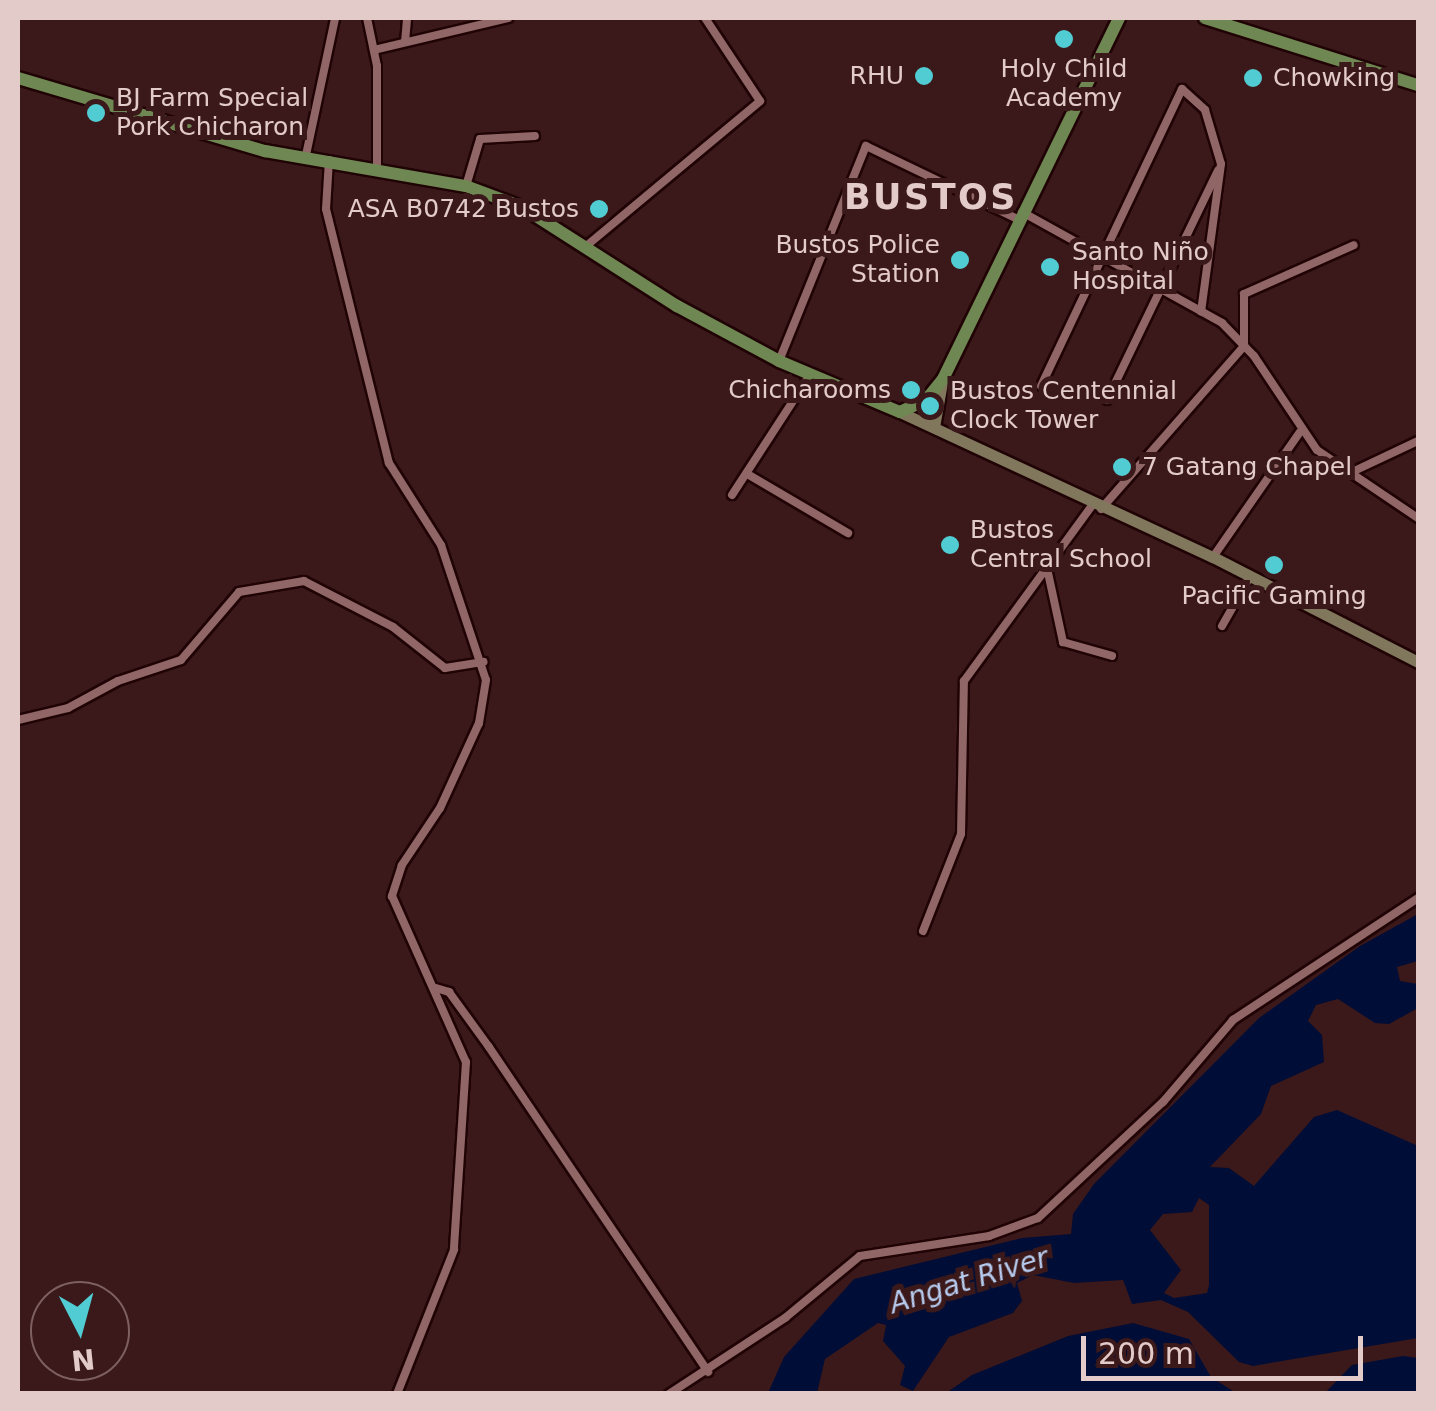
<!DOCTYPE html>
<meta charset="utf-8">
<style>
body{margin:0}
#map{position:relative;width:1436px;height:1411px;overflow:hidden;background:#3b191a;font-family:"DejaVu Sans",sans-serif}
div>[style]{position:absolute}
.water>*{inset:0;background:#000d36}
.roads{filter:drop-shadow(2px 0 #200305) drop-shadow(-2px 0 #200305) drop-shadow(0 2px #200305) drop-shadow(0 -2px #200305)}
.street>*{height:8px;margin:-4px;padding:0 4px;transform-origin:4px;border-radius:4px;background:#906666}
.secondary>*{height:11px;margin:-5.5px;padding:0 5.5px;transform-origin:5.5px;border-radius:5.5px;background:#80775d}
.primary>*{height:12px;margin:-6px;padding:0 6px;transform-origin:6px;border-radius:6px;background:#6f8853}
.dots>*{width:28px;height:28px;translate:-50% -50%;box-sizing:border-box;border:5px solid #3b191a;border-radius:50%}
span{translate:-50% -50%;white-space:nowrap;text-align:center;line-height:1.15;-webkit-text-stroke:10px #3b191a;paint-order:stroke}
.poi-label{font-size:25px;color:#e3cbca}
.right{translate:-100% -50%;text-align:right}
.left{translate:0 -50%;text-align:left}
.water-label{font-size:28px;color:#b6cbee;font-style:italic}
.district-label{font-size:35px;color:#e3cbca;font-weight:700;letter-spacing:2.5px}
.frame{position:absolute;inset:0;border:20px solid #e3cbca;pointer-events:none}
.north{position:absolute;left:30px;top:1281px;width:100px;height:100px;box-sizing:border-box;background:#3b191a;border:2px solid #7e6060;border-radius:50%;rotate:174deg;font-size:28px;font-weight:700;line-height:40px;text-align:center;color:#e3cbca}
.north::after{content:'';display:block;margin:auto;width:35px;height:45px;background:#51ccd2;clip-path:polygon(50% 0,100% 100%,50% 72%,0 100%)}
.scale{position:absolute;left:1081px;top:1336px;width:282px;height:45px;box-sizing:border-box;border:5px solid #e3cbca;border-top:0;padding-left:12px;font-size:30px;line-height:35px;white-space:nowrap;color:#e3cbca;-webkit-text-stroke:8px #3b191a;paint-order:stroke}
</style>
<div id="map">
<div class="water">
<i style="clip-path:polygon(evenodd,1418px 914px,1418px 961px,1397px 967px,1400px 981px,1418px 984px,1418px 1008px,1389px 1024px,1375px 1023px,1338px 999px,1316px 1005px,1308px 1021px,1322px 1035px,1324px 1062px,1271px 1086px,1261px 1114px,1210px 1167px,1229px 1168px,1254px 1186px,1314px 1117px,1337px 1110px,1418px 1146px,1418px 1338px,1253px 1366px,1239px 1362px,1188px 1312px,1161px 1300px,1132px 1304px,1123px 1280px,1074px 1283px,1033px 1275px,1017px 1283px,1022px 1301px,1013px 1313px,949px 1337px,913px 1391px,900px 1385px,905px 1366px,883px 1341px,886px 1325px,878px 1323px,825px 1359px,817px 1393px,768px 1393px,784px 1357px,854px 1279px,1022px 1238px,1071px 1234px,1073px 1214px,1094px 1184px,1259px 1018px,1360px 946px,1418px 914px,1199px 1198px,1209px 1205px,1209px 1285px,1207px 1293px,1174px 1298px,1164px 1293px,1181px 1270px,1150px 1230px,1163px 1214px,1192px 1212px,1199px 1198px)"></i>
<i style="clip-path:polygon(1133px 1323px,1189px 1339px,1211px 1377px,1236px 1393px,946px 1393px,972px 1375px,1068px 1336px)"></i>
<i style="clip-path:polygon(1403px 1356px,1418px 1358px,1418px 1393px,1325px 1393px,1352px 1365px)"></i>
</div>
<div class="roads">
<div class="street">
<i style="left:367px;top:18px;width:49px;rotate:78.2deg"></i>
<i style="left:377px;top:66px;width:102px;rotate:90deg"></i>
<i style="left:405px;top:42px;width:24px;rotate:-85deg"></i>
<i style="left:374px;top:50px;width:138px;rotate:-13.4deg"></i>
<i style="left:306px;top:155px;width:140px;rotate:-78deg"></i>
<i style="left:329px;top:160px;width:49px;rotate:93.5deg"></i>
<i style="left:326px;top:209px;width:262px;rotate:76.1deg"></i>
<i style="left:389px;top:463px;width:97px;rotate:57.6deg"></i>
<i style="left:441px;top:545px;width:142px;rotate:71.6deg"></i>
<i style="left:486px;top:680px;width:44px;rotate:99.2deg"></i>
<i style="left:479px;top:723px;width:94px;rotate:114.6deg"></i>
<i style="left:440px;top:808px;width:69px;rotate:123.7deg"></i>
<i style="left:402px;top:865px;width:33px;rotate:108deg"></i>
<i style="left:392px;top:896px;width:182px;rotate:66deg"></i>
<i style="left:466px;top:1062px;width:188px;rotate:93.7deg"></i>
<i style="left:454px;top:1250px;width:155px;rotate:111.6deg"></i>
<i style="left:466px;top:186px;width:49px;rotate:-73.4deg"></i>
<i style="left:480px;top:139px;width:55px;rotate:-3.1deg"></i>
<i style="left:1022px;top:212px;width:229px;rotate:29deg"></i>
<i style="left:1222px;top:323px;width:46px;rotate:45.9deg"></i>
<i style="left:1254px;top:356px;width:113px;rotate:56.2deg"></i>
<i style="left:1317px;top:450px;width:122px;rotate:34deg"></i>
<i style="left:585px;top:247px;width:228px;rotate:-39.8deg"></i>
<i style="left:760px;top:101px;width:100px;rotate:-123.5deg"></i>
<i style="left:779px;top:361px;width:232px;rotate:-68deg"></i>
<i style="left:866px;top:146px;width:169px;rotate:25.7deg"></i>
<i style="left:1041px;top:386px;width:329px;rotate:-64.6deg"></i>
<i style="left:1182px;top:89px;width:31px;rotate:42deg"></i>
<i style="left:1205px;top:110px;width:56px;rotate:73.5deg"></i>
<i style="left:1221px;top:164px;width:149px;rotate:97.7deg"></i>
<i style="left:1107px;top:400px;width:255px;rotate:-64.2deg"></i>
<i style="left:1352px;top:472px;width:73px;rotate:-25.2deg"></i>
<i style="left:749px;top:475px;width:115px;rotate:30.4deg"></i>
<i style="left:732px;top:495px;width:143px;rotate:-57deg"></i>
<i style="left:1101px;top:509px;width:217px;rotate:-48.7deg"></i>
<i style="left:1244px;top:346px;width:52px;rotate:-90deg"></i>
<i style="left:1244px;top:294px;width:120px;rotate:-24deg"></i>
<i style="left:1213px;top:557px;width:152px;rotate:-55.2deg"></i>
<i style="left:1047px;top:568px;width:76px;rotate:77.8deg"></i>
<i style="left:1063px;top:642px;width:51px;rotate:15.9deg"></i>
<i style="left:1222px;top:626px;width:56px;rotate:-60.3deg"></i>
<i style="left:18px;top:720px;width:51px;rotate:-13.5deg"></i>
<i style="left:68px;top:708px;width:57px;rotate:-28.4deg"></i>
<i style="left:118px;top:681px;width:66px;rotate:-18.4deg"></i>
<i style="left:181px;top:660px;width:89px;rotate:-49.5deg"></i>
<i style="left:239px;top:592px;width:66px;rotate:-9.6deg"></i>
<i style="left:304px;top:581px;width:100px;rotate:27.3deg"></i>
<i style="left:393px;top:627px;width:66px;rotate:38.3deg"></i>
<i style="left:445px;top:668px;width:39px;rotate:-9deg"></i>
<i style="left:923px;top:931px;width:104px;rotate:-68.6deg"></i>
<i style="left:961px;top:834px;width:153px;rotate:-88.9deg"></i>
<i style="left:964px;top:681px;width:219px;rotate:-53.9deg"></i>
<i style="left:436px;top:988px;width:14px;rotate:17deg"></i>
<i style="left:449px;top:992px;width:68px;rotate:54deg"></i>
<i style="left:489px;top:1047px;width:392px;rotate:56deg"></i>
<i style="left:669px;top:1394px;width:139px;rotate:-33.2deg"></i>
<i style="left:785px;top:1318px;width:97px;rotate:-39.6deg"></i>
<i style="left:860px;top:1256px;width:131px;rotate:-8.8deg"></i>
<i style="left:989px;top:1236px;width:52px;rotate:-20.2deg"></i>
<i style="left:1038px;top:1218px;width:171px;rotate:-42.9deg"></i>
<i style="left:1163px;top:1102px;width:108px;rotate:-49.5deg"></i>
<i style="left:1233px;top:1020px;width:222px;rotate:-33.4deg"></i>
</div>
<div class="secondary">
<i style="left:900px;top:412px;width:345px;rotate:24.9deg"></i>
<i style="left:1213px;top:557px;width:230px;rotate:27.1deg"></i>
<i style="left:934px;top:427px;width:46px;rotate:-79.9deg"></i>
</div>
<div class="primary">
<i style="left:1205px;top:18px;width:223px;rotate:17.5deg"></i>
<i style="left:18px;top:78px;width:258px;rotate:16.5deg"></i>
<i style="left:265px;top:151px;width:204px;rotate:9.9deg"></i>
<i style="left:466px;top:186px;width:60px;rotate:20.6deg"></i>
<i style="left:522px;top:207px;width:184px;rotate:32.6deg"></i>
<i style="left:677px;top:306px;width:116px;rotate:28.3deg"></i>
<i style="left:779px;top:361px;width:131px;rotate:22.9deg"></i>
<i style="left:900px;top:412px;width:29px;rotate:-25deg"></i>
<i style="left:926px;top:400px;width:27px;rotate:-51deg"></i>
<i style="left:943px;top:379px;width:402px;rotate:-64deg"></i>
</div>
</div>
<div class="dots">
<i style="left:1064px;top:39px;background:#51ccd2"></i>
<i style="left:924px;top:76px;background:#51ccd2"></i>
<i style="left:1253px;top:78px;background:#51ccd2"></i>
<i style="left:96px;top:113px;background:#51ccd2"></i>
<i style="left:599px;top:209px;background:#51ccd2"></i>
<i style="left:960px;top:260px;background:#51ccd2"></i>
<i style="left:1050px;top:267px;background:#51ccd2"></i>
<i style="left:911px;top:390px;background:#51ccd2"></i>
<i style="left:930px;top:406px;background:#51ccd2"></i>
<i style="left:1122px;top:467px;background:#51ccd2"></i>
<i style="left:950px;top:545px;background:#51ccd2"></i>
<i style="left:1274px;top:565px;background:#51ccd2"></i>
</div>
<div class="poi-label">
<span style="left:1064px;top:84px">Holy Child<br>Academy</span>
<span class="right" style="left:904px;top:76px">RHU</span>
<span class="left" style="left:1273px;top:78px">Chowking</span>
<span class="left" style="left:116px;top:113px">BJ Farm Special<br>Pork Chicharon</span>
<span class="right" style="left:579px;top:209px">ASA B0742 Bustos</span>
<span class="right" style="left:940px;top:260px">Bustos Police<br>Station</span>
<span class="left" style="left:1072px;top:267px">Santo Niño<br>Hospital</span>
<span class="right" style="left:891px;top:390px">Chicharooms</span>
<span class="left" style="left:950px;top:406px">Bustos Centennial<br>Clock Tower</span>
<span class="left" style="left:1142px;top:467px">7 Gatang Chapel</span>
<span class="left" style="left:970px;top:545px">Bustos<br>Central School</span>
<span style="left:1274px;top:596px">Pacific Gaming</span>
</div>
<div class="water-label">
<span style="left:969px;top:1281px;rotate:-17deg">Angat River</span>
</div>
<div class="district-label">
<span style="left:931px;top:197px">BUSTOS</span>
</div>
<div class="frame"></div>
<div class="north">N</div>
<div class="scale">200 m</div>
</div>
